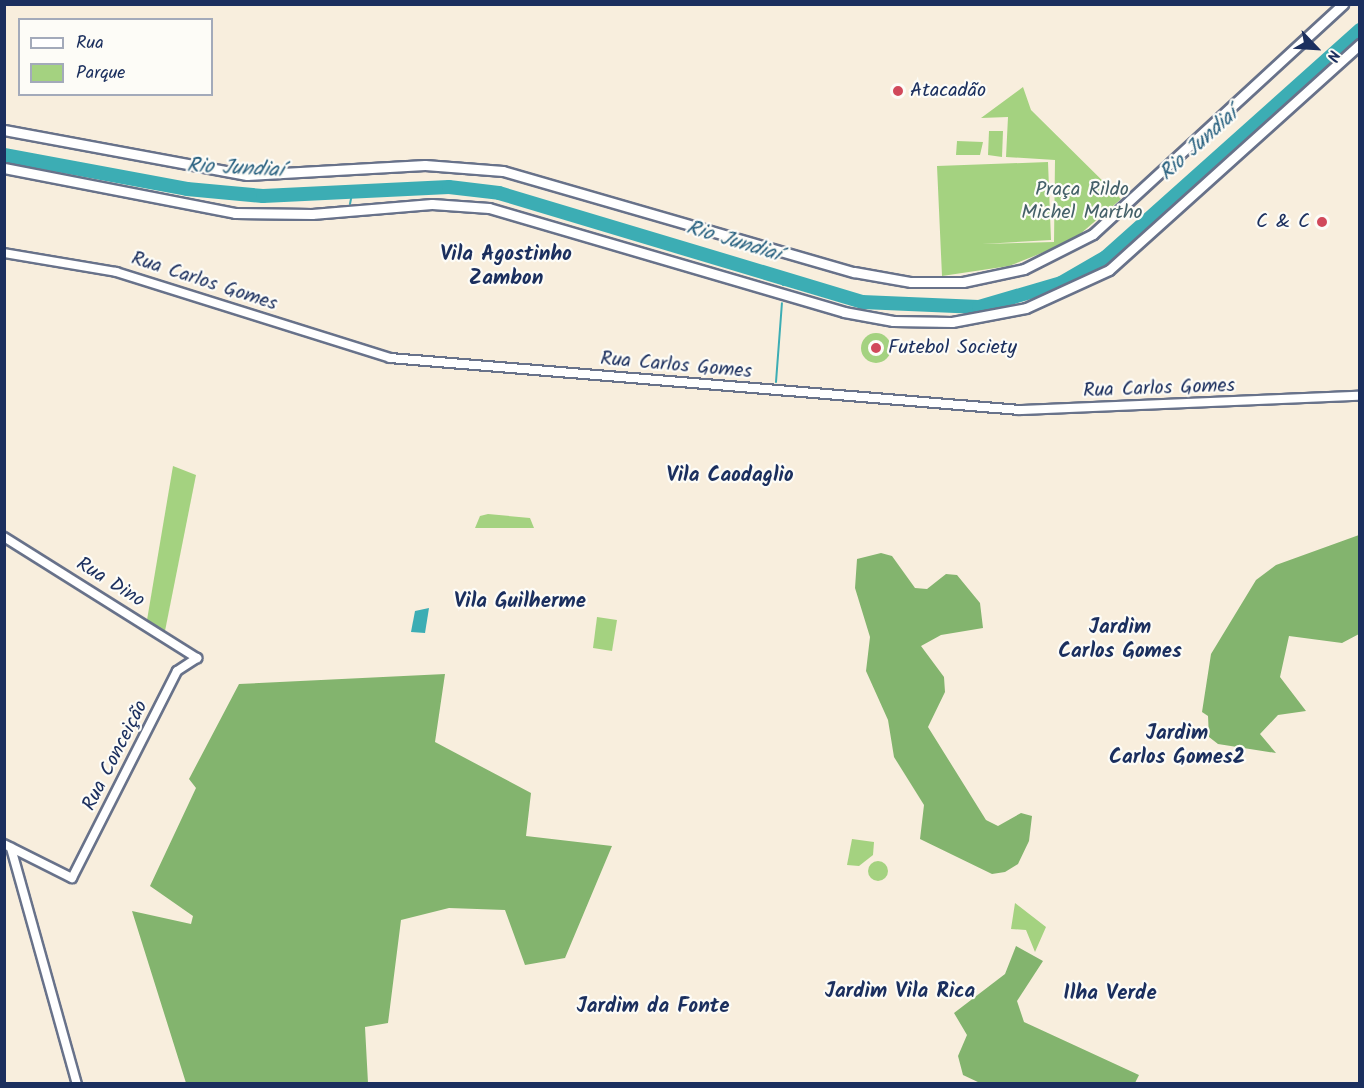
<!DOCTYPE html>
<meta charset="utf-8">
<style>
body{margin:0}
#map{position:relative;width:1364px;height:1088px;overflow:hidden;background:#f8eedd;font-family:Kalam,sans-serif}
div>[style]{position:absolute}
.green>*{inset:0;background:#a4d280}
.round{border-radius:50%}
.forest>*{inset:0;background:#83b46e}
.water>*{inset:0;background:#3cadb4}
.stream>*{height:2px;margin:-1px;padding:0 1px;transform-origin:1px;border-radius:1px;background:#3cadb4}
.river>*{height:14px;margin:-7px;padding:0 7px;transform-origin:7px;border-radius:7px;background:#3cadb4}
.roads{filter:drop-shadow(2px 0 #68728a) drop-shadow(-2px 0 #68728a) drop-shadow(0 2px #68728a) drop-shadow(0 -2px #68728a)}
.secondary>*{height:8px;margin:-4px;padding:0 4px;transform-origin:4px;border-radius:4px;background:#fff}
.primary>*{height:9px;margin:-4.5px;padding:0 4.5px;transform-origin:4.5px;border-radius:4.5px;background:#fff}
.dots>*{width:16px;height:16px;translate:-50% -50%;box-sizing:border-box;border:3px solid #fdfcf7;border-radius:50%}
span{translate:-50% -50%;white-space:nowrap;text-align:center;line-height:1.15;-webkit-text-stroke:4.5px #fdfcf7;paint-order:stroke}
.poi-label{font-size:20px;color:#1b2f5e}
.left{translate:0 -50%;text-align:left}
.right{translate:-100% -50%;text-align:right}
.park-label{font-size:20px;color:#446068}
.street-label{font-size:20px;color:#1b2f5e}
.water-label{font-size:21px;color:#286180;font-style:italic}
.neighbourhood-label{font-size:21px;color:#1b2f5e;font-weight:700}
.frame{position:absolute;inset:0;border:6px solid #1b2f5e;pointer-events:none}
.legend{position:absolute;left:18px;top:18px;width:195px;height:78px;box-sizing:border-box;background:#fdfcf7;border:2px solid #a3aaba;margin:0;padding:8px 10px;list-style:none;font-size:18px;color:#1b2f5e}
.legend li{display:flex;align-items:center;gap:12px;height:30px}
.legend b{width:30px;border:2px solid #a3aaba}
.north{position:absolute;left:1286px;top:18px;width:60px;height:60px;-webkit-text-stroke:4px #fdfcf7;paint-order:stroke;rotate:115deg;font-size:16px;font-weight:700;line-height:24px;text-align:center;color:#1b2f5e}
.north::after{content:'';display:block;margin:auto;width:21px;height:27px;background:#1b2f5e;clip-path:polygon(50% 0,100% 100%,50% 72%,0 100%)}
</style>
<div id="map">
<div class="green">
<i style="clip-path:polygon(1023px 87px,1031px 110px,1121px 199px,1072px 241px,1009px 266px,942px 276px,937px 166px,1048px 162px,1051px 240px,982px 244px,1054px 242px,1055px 160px,1006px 157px,1008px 117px,981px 118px)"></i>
<i style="clip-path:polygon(989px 131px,1003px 131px,1002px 157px,988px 155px)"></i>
<i style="clip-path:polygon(957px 141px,983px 142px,980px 155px,956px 155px)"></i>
<i class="round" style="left:861px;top:333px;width:30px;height:30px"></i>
<i style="clip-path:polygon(173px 466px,196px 475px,165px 631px,147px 620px)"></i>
<i style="clip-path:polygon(488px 514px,530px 518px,534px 528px,475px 528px,480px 516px)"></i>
<i style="clip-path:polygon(597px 617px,617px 620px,612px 651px,593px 648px)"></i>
<i style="clip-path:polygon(852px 839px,874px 842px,873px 855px,859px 866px,847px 865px)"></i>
<i class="round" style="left:868px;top:861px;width:20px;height:20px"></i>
<i style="clip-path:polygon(1015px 903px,1046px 927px,1035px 952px,1026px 930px,1011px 929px)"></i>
</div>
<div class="forest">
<i style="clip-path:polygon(1359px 535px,1359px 634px,1342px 643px,1289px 636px,1280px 677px,1306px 711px,1278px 715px,1260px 734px,1276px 753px,1218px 744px,1209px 737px,1208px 716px,1202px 712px,1211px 654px,1256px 580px,1276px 565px)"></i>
<i style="clip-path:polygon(881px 553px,892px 556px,915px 588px,927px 589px,946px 574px,957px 575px,980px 603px,983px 628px,941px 635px,921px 646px,944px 677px,945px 692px,928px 727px,986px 820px,998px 826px,1021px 813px,1032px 816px,1029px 841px,1018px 864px,1005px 872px,992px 874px,920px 839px,924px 805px,894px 757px,888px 720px,866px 671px,870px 637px,855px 588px,857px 559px)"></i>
<i style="clip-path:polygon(445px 674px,435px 742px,531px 793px,526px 836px,612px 846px,565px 958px,525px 965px,505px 910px,449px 908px,401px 920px,388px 1023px,365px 1027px,368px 1083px,186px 1083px,132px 911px,191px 924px,193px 916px,150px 886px,196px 788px,189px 779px,239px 684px)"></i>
<i style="clip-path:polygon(1016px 946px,1043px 961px,1017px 1001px,1024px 1022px,1139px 1075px,1135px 1083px,980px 1083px,963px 1075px,958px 1056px,967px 1035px,954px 1013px,1005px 974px)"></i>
</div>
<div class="water">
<i style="clip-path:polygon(429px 608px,425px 633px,411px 632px,415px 611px)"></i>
</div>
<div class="stream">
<i style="left:350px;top:204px;width:16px;rotate:-79deg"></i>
<i style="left:783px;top:285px;width:7px;rotate:-82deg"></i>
<i style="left:776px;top:382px;width:79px;rotate:-85.7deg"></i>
</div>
<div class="river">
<i style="left:4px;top:155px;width:186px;rotate:10.5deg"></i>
<i style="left:187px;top:189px;width:76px;rotate:5.3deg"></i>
<i style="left:263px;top:196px;width:186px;rotate:-2.8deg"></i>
<i style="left:449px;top:187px;width:50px;rotate:6.8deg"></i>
<i style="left:499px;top:193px;width:379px;rotate:16.7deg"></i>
<i style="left:862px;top:302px;width:117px;rotate:2.4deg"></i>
<i style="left:979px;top:307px;width:85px;rotate:-16.3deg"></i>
<i style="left:1061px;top:283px;width:52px;rotate:-30deg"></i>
<i style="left:1106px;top:257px;width:341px;rotate:-41.8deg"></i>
</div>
<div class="roads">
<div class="secondary">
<i style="left:4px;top:253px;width:114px;rotate:9.6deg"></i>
<i style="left:116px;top:272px;width:287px;rotate:17.4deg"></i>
<i style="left:390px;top:358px;width:632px;rotate:4.72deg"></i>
<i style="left:1020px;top:410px;width:340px;rotate:-2.4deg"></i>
<i style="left:4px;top:537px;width:228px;rotate:32.1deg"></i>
<i style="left:4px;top:844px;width:76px;rotate:26.6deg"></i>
<i style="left:72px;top:878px;width:232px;rotate:-63.1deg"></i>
<i style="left:177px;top:671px;width:24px;rotate:-33deg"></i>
<i style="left:11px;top:848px;width:245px;rotate:74.4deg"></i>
</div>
<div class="primary">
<i style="left:4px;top:130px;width:247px;rotate:10.5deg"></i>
<i style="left:247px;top:175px;width:178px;rotate:-3.2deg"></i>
<i style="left:425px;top:165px;width:78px;rotate:4.4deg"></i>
<i style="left:503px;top:171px;width:365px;rotate:16.1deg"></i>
<i style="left:854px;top:272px;width:58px;rotate:10deg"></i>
<i style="left:911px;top:282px;width:52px"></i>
<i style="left:963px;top:282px;width:62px;rotate:-12deg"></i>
<i style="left:1024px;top:269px;width:77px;rotate:-26.9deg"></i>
<i style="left:1093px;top:234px;width:340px;rotate:-42.6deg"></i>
<i style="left:4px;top:168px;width:235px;rotate:11deg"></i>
<i style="left:235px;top:213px;width:77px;rotate:0.7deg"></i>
<i style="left:312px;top:214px;width:120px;rotate:-4.8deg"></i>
<i style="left:432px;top:204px;width:57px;rotate:4deg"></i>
<i style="left:489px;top:208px;width:370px;rotate:16.3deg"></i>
<i style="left:844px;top:312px;width:50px;rotate:10.4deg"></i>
<i style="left:893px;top:321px;width:59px;rotate:1deg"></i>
<i style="left:952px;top:322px;width:75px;rotate:-10.7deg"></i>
<i style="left:1026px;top:308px;width:91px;rotate:-24.6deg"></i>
<i style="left:1109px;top:270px;width:338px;rotate:-42deg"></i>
</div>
</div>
<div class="dots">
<i style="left:898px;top:91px;background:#d1495b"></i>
<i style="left:1322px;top:222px;background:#d1495b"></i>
<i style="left:876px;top:348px;background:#d1495b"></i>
</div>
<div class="poi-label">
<span class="left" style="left:910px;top:91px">Atacadão</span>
<span class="right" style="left:1310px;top:222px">C &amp; C</span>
<span class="left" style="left:888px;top:348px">Futebol Society</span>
</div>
<div class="park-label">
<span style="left:1082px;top:202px">Praça Rildo<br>Michel Martho</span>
</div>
<div class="street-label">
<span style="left:204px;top:282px;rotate:18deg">Rua Carlos Gomes</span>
<span style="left:676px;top:366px;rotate:5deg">Rua Carlos Gomes</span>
<span style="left:1159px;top:389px;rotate:-2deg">Rua Carlos Gomes</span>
<span style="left:110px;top:583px;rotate:32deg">Rua Dino</span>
<span style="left:116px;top:756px;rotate:-63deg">Rua Conceição</span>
</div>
<div class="water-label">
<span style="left:1199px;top:145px;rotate:-42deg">Rio Jundiaí</span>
<span style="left:235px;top:169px;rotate:3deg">Rio Jundiaí</span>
<span style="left:733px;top:242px;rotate:17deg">Rio Jundiaí</span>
</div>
<div class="neighbourhood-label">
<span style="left:506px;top:267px">Vila Agostinho<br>Zambon</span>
<span style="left:730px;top:476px">Vila Caodaglio</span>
<span style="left:520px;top:602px">Vila Guilherme</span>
<span style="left:1120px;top:640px">Jardim<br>Carlos Gomes</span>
<span style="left:1177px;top:746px">Jardim<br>Carlos Gomes2</span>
<span style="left:900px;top:992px">Jardim Vila Rica</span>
<span style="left:1110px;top:994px">Ilha Verde</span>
<span style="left:653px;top:1007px">Jardim da Fonte</span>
</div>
<div class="frame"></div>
<ul class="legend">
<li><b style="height:8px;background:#fff"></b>Rua</li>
<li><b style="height:16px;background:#a4d280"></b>Parque</li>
</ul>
<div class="north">N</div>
</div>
